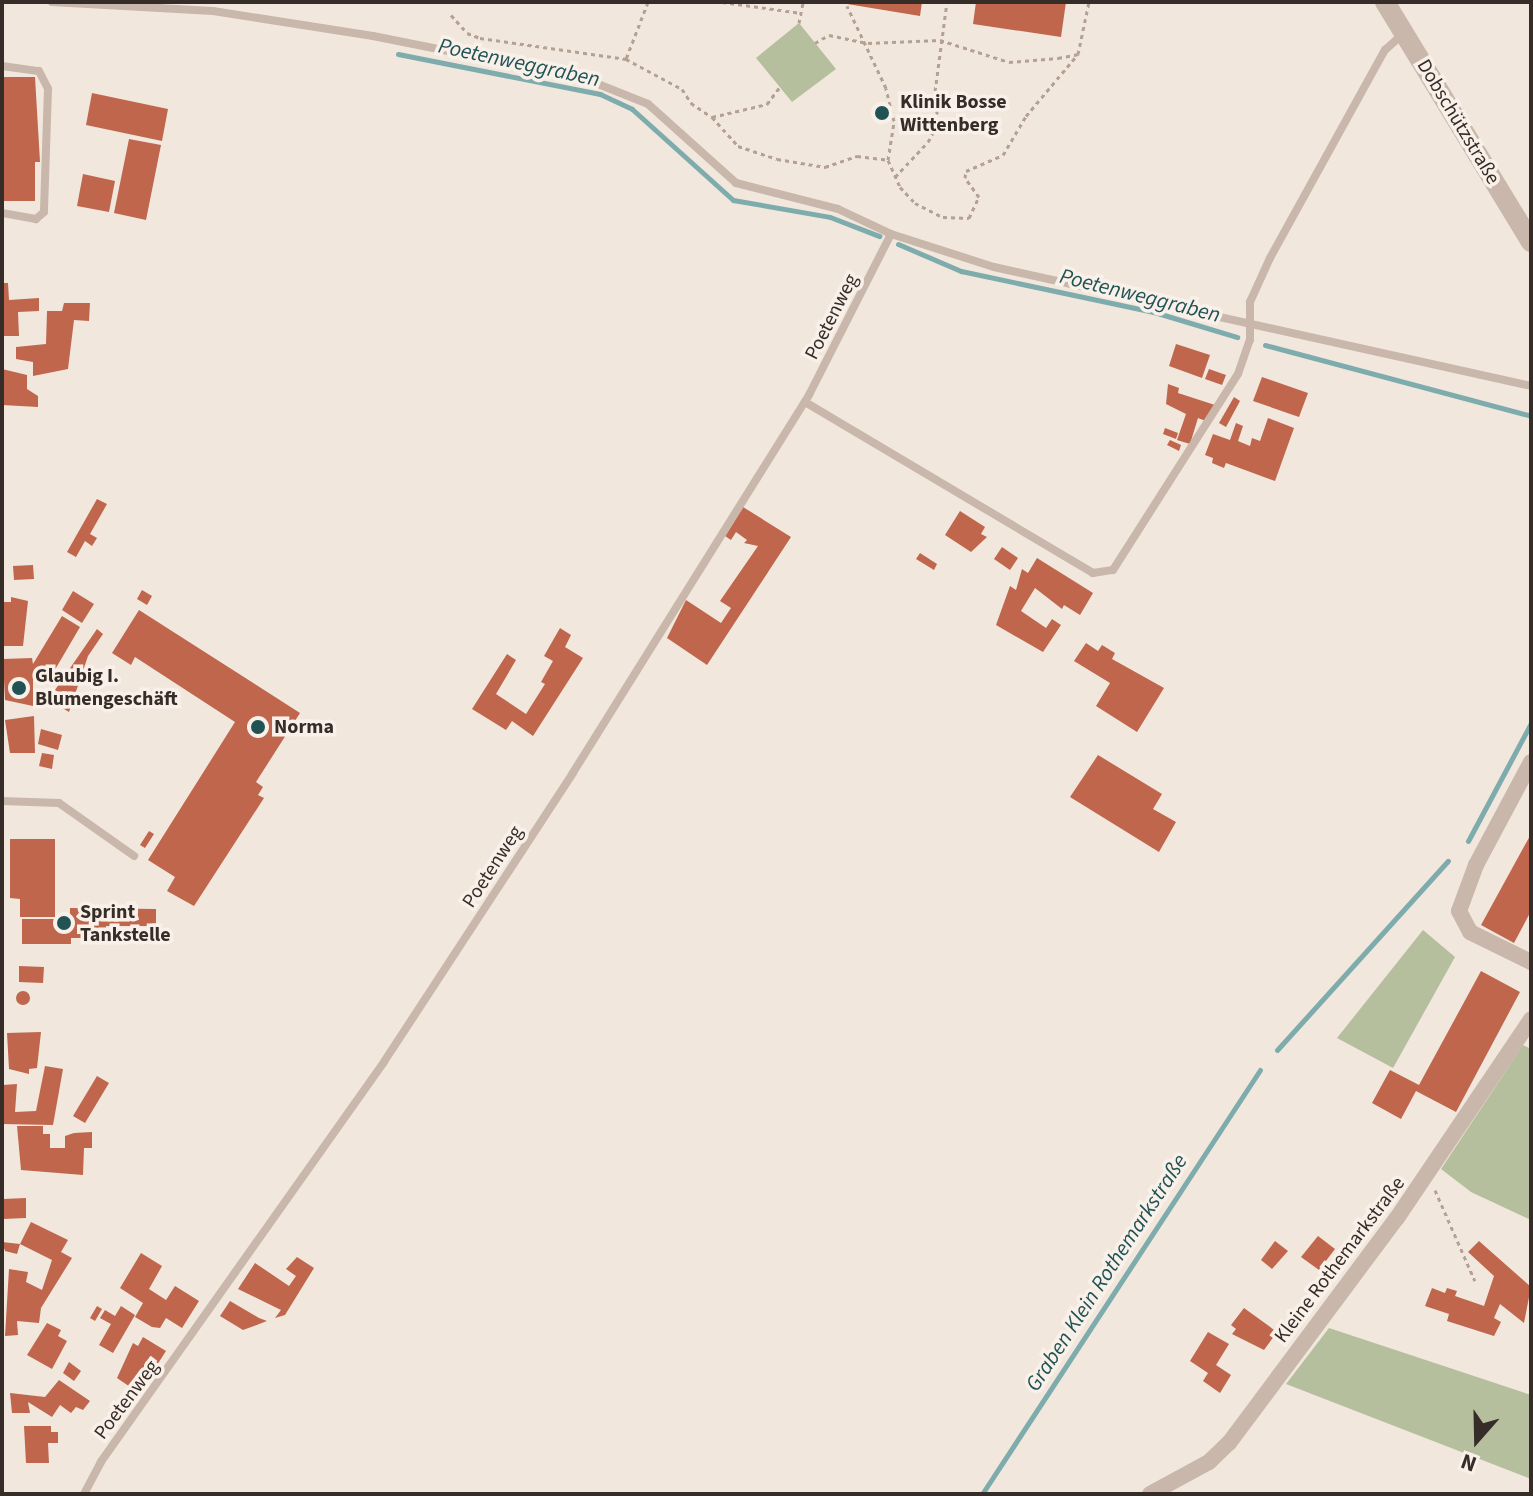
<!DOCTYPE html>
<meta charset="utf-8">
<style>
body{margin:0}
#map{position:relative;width:1533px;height:1496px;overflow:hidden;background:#f1e7dd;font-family:"Source Sans 3",sans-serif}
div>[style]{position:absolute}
.green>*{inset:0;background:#b5bf9e}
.stream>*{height:5px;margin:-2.5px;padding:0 2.5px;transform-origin:2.5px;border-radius:2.5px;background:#7eabac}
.building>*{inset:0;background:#bf664d}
.round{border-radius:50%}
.path>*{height:3px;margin-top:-1.5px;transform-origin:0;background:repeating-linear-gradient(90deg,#b4a194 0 4px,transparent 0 8px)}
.service>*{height:8px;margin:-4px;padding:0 4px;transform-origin:4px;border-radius:4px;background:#c8b7aa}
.minor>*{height:16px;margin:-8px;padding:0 8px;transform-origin:8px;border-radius:8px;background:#c8b7aa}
.tertiary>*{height:20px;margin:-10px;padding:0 10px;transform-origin:10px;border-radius:10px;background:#c8b7aa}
.dots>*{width:22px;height:22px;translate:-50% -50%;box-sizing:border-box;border:4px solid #f9f1e9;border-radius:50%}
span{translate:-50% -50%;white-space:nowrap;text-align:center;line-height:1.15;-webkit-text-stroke:7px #f9f1e9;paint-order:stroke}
.poi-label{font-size:20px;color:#362d29;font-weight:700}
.left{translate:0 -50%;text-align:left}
.street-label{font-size:20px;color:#362d29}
.water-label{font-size:22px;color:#215355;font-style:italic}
.frame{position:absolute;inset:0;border:4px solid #362d29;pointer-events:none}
.north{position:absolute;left:1437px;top:1400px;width:80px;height:80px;-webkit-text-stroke:6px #f9f1e9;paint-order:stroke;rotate:200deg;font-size:22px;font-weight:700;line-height:32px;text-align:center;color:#362d29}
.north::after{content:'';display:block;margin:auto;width:28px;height:36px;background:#362d29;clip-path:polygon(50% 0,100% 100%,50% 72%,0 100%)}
</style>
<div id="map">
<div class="green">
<i style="clip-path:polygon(799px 23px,836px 69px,792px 102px,756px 58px)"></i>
<i style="clip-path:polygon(1423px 930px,1455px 957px,1393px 1068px,1337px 1038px)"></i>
<i style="clip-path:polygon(1523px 1045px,1531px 1049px,1531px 1220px,1471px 1192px,1441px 1169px)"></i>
<i style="clip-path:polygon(1329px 1328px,1531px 1395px,1531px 1479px,1286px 1384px)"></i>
</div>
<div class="stream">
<i style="left:398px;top:54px;width:206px;rotate:11.2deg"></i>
<i style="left:600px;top:94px;width:35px;rotate:25deg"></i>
<i style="left:632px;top:109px;width:136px;rotate:42deg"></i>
<i style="left:733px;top:200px;width:98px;rotate:9.9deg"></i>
<i style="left:830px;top:217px;width:53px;rotate:21.2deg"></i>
<i style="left:898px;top:244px;width:69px;rotate:23.2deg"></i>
<i style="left:961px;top:271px;width:197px;rotate:12deg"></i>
<i style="left:1154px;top:312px;width:87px;rotate:16.8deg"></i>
<i style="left:1265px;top:345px;width:275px;rotate:14.9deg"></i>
<i style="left:1468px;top:841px;width:134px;rotate:-61.9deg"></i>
<i style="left:1277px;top:1050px;width:255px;rotate:-47.9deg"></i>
<i style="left:982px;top:1494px;width:507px;rotate:-56.75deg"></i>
</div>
<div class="building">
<i style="clip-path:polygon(835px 2px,922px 2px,920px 16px)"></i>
<i style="clip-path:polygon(976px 2px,1066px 2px,1061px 37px,973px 24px)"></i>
<i style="clip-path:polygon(2px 77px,35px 77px,40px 162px,35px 162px,35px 201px,2px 201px)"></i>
<i style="clip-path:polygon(92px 93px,168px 109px,162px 141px,86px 125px)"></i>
<i style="clip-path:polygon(129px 139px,161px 145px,146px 220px,114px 213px)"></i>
<i style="clip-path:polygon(83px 174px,115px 181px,109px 212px,77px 206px)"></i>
<i style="clip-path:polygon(2px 283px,8px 283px,9px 300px,39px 298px,39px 311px,18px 312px,19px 336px,2px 336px)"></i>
<i style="clip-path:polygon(64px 303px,90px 303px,89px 321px,74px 320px,68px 369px,33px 376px,33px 362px,16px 359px,16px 347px,46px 344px,47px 311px,62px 311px)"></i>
<i style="clip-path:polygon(1176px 344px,1210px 355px,1202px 378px,1169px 366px)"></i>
<i style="clip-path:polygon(2px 369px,27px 375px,27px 389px,38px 396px,38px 407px,2px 405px)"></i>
<i style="clip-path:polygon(1209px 369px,1226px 375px,1222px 385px,1205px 379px)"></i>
<i style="clip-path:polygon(1262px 377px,1308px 393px,1299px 417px,1253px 401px)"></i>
<i style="clip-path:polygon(1168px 384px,1179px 388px,1178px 393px,1215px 405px,1206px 421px,1198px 418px,1190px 444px,1177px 440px,1186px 414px,1166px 404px)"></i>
<i style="clip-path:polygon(1234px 397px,1240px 401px,1226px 427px,1219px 423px)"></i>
<i style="clip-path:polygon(1268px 418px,1294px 428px,1275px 481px,1226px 463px,1224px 468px,1212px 463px,1213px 458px,1205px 455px,1213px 434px,1230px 440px,1236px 423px,1243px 426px,1238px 441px,1250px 446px,1252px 438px,1260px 441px)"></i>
<i style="clip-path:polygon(1165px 428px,1178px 433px,1176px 439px,1163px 434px)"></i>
<i style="clip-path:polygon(1170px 440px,1181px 445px,1179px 451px,1167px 445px)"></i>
<i style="clip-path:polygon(97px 499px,107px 504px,90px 534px,97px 538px,92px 546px,85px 541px,76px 557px,67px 552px)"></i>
<i style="clip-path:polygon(743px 507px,791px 537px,707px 665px,667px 638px,686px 600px,721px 623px,731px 608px,720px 601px,758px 546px,744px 543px,747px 540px,736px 532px,731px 540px,725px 536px)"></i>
<i style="clip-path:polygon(960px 511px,985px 527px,981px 534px,987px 537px,971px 552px,945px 535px)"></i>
<i style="clip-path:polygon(1002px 547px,1018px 558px,1010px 570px,994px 559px)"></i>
<i style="clip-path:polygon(920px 553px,937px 564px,934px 570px,916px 559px)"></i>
<i style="clip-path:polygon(1037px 558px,1093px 593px,1080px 615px,1064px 605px,1062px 609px,1035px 588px,1021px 611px,1046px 628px,1052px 619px,1061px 625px,1043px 652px,996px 625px,1010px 586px,1016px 590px,1022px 569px,1028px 573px)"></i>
<i style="clip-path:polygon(33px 565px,34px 579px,14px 580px,13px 566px)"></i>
<i style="clip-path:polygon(142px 590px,152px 596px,147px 605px,137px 599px)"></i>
<i style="clip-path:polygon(73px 591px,94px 604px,82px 623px,62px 610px)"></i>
<i style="clip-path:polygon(11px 597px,28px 601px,23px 646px,2px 646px,2px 602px,11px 602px)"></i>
<i style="clip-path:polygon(139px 610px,300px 713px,256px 782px,263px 787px,258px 795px,264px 798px,194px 906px,167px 891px,175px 877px,148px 860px,235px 722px,135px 657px,131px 665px,112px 653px)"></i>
<i style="clip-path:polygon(62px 616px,80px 627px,46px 685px,33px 676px,33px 706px,5px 700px,3px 659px,32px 658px,33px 664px)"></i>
<i style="clip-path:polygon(560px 628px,571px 635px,565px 647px,583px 658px,533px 736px,512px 721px,506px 730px,472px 709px,507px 654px,516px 660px,496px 694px,526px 714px,545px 684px,541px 682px,553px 661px,544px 656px)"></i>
<i style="clip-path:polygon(97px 629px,103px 634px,88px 656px,69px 712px,59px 706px,63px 695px,55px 690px)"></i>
<i style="clip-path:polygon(1086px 643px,1098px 651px,1102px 645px,1115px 653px,1112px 659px,1164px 688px,1137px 732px,1096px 706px,1110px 683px,1074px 661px)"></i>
<i style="clip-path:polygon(34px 716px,35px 753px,10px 753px,5px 720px)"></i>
<i style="clip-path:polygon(41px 729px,62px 735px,58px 750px,38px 744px)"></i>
<i style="clip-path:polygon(42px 753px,54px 755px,52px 769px,39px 766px)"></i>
<i style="clip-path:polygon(1098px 755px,1162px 794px,1153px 809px,1176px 822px,1159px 852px,1070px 797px)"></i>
<i style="clip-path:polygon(149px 831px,154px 834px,145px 848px,140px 845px)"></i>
<i style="clip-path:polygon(1531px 834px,1531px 911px,1514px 943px,1481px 925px)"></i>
<i style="clip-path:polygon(10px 839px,55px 839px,55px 917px,20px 917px,20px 899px,10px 898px)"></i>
<i style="clip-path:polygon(70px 908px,156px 909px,156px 926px,106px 926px,106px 938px,71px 938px,71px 944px,22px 944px,22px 919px,70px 919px)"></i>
<i style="clip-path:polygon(19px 966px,44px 967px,43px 983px,19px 982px)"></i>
<i style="clip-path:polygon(1481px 971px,1520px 992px,1456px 1112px,1416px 1091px,1401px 1119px,1372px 1103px,1390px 1070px,1419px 1085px)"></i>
<i class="round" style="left:16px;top:991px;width:14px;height:14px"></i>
<i style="clip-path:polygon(41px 1032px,37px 1068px,29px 1069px,29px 1074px,9px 1069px,7px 1033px)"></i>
<i style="clip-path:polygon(45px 1066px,63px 1069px,53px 1125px,2px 1124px,2px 1085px,17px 1084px,15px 1112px,36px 1111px)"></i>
<i style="clip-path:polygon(97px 1076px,109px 1083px,85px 1123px,73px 1116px)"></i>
<i style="clip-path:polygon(17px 1126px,43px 1126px,43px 1134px,50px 1134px,50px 1148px,65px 1148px,65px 1136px,74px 1133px,92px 1132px,92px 1148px,84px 1148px,83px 1175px,21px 1170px)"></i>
<i style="clip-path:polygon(26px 1198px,26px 1218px,3px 1219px,3px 1199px)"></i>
<i style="clip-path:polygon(31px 1222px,68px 1240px,61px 1252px,72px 1258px,41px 1308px,39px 1323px,17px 1321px,18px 1335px,5px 1336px,9px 1269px,28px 1272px,26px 1282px,42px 1290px,52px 1260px,20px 1244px,17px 1254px,5px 1251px,2px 1242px,20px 1244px)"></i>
<i style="clip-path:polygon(1318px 1236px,1335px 1249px,1319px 1270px,1301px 1257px)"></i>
<i style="clip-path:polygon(1275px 1241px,1288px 1251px,1272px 1269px,1261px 1260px)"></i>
<i style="clip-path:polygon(1479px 1241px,1531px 1287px,1524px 1323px,1500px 1304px,1494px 1318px,1501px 1322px,1494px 1336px,1447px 1321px,1449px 1314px,1425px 1306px,1432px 1288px,1445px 1293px,1447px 1288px,1457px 1291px,1455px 1296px,1484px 1306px,1494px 1276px,1468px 1252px)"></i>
<i style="clip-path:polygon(141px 1253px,162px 1266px,149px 1289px,166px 1300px,175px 1286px,199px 1301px,182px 1328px,166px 1318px,160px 1328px,152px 1327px,135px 1317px,143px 1303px,120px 1288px)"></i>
<i style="clip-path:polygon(297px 1257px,314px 1268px,285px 1315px,275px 1318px,281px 1310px,238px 1289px,255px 1263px,289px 1286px,296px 1276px,286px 1269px)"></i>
<i style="clip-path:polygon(230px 1301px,259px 1318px,267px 1321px,243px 1330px,220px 1316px)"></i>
<i style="clip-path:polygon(97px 1306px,102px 1309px,95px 1321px,90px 1318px)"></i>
<i style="clip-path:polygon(121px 1306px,135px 1315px,113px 1353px,99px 1345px,111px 1324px,100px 1318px,105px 1310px,115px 1316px)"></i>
<i style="clip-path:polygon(1244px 1308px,1277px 1332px,1264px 1350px,1232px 1334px,1236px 1329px,1231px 1325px)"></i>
<i style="clip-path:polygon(47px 1323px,61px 1330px,58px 1336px,67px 1341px,52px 1369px,27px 1355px)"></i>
<i style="clip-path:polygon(1208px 1332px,1229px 1344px,1216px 1365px,1231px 1375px,1220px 1393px,1203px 1381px,1208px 1373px,1190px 1361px)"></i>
<i style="clip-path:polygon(143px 1337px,166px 1351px,139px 1393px,117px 1378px,133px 1343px,138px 1346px)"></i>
<i style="clip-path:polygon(69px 1362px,81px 1371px,74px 1381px,63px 1373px)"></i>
<i style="clip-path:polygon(59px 1380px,90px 1401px,83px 1410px,76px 1407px,71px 1413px,60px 1405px,52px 1417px,28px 1402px,30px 1413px,12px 1413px,10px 1393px,45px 1397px)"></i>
<i style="clip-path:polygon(24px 1426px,51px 1426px,51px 1432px,58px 1432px,58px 1443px,48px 1443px,49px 1463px,26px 1463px)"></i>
</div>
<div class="path">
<i style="left:648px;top:2px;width:61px;rotate:111.1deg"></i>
<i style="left:626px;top:59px;width:64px;rotate:28.2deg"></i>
<i style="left:682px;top:89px;width:17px;rotate:57deg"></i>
<i style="left:691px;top:103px;width:25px;rotate:34deg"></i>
<i style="left:712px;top:117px;width:57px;rotate:-13.3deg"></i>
<i style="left:767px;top:104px;width:21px;rotate:-53deg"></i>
<i style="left:722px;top:2px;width:80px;rotate:7.9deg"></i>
<i style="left:451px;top:15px;width:24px;rotate:48deg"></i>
<i style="left:467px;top:33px;width:14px;rotate:21deg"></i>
<i style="left:480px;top:38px;width:148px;rotate:8.2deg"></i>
<i style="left:799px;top:23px;width:21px;rotate:-79deg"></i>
<i style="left:815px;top:43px;width:16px;rotate:-30deg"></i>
<i style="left:829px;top:35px;width:40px;rotate:12deg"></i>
<i style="left:868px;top:43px;width:72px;rotate:-2.4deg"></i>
<i style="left:940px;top:40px;width:72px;rotate:17.7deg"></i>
<i style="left:1009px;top:62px;width:49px;rotate:-4.7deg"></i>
<i style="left:1058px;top:58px;width:20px;rotate:-11deg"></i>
<i style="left:1078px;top:54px;width:53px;rotate:-78.1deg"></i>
<i style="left:712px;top:117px;width:39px;rotate:48deg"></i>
<i style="left:738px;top:146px;width:41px;rotate:18.4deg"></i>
<i style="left:777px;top:159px;width:49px;rotate:9.5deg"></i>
<i style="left:825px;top:167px;width:34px;rotate:-19deg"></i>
<i style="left:857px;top:156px;width:31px;rotate:7deg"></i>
<i style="left:888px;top:160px;width:39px;rotate:-81deg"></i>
<i style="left:894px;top:121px;width:34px;rotate:-104deg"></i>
<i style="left:886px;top:88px;width:91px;rotate:-115.4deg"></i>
<i style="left:888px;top:160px;width:30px;rotate:66deg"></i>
<i style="left:900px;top:187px;width:22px;rotate:47deg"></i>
<i style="left:915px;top:203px;width:31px;rotate:27deg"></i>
<i style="left:943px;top:217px;width:26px;rotate:2deg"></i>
<i style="left:969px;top:218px;width:23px;rotate:-65deg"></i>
<i style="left:979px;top:197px;width:24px;rotate:-126deg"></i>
<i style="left:965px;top:178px;width:7px;rotate:-82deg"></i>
<i style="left:966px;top:171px;width:40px;rotate:-23.4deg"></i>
<i style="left:1003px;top:155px;width:45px;rotate:-59.5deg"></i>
<i style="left:1026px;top:116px;width:81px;rotate:-50deg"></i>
<i style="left:895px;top:177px;width:48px;rotate:-46.7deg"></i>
<i style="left:928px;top:142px;width:23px;rotate:-61deg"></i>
<i style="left:939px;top:122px;width:24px;rotate:-102deg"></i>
<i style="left:934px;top:99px;width:98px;rotate:-82.4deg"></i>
<i style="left:1435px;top:1190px;width:99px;rotate:66.3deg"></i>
</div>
<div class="service">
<i style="left:52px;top:2px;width:161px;rotate:3.2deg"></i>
<i style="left:213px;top:11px;width:162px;rotate:8.9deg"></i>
<i style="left:373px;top:36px;width:214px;rotate:11.3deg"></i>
<i style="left:583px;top:78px;width:70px;rotate:21.8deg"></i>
<i style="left:648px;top:104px;width:118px;rotate:41.9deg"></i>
<i style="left:736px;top:183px;width:105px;rotate:14.3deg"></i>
<i style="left:838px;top:209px;width:59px;rotate:25.3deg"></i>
<i style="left:891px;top:234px;width:181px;rotate:117deg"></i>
<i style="left:809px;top:395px;width:446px;rotate:122deg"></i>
<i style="left:573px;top:773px;width:345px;rotate:123.2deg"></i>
<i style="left:384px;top:1062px;width:490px;rotate:125.3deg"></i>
<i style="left:101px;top:1462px;width:36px;rotate:118deg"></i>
<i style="left:2px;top:66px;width:37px;rotate:8deg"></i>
<i style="left:39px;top:71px;width:20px;rotate:63deg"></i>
<i style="left:48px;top:89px;width:123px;rotate:91.9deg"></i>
<i style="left:44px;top:212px;width:11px;rotate:139deg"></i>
<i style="left:36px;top:219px;width:35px;rotate:-170deg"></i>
<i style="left:891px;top:234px;width:108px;rotate:17.8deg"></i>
<i style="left:994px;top:267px;width:550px;rotate:12.49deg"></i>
<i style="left:805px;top:402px;width:335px;rotate:30.7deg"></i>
<i style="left:1093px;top:573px;width:20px;rotate:-9deg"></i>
<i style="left:1113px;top:570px;width:232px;rotate:-57.5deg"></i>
<i style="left:1238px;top:374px;width:36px;rotate:-71deg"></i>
<i style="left:1250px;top:340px;width:38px;rotate:-90deg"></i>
<i style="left:1250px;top:302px;width:48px;rotate:-65.6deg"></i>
<i style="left:1270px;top:258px;width:238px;rotate:-61.1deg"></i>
<i style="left:1385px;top:50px;width:24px;rotate:-42deg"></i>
<i style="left:2px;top:801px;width:57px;rotate:2deg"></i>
<i style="left:59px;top:803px;width:92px;rotate:35.2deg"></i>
</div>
<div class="minor">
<i style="left:1531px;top:762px;width:117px;rotate:118.1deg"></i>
<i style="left:1476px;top:865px;width:49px;rotate:110.3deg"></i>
<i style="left:1459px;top:911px;width:24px;rotate:62deg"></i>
<i style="left:1470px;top:932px;width:68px;rotate:26.2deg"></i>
<i style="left:1150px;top:1494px;width:67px;rotate:-28.5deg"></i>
<i style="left:1209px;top:1462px;width:28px;rotate:-44deg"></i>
<i style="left:1229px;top:1443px;width:281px;rotate:-53.3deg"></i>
<i style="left:1397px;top:1218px;width:240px;rotate:-56deg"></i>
</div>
<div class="tertiary">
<i style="left:1385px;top:2px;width:281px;rotate:58.7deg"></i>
</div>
<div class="dots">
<i style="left:882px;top:113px;background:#215355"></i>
<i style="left:19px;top:688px;background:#215355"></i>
<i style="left:258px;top:727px;background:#215355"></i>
<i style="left:64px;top:923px;background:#215355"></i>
</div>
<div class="poi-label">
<span class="left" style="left:900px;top:114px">Klinik Bosse<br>Wittenberg</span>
<span class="left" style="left:35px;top:688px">Glaubig I.<br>Blumengeschäft</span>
<span class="left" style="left:274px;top:727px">Norma</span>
<span class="left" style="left:80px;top:924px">Sprint<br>Tankstelle</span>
</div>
<div class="street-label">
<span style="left:1458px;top:122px;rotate:59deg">Dobschützstraße</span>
<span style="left:832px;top:317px;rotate:-63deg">Poetenweg</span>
<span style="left:493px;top:867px;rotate:-57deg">Poetenweg</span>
<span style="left:1340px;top:1260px;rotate:-53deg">Kleine Rothemarkstraße</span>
<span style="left:127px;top:1400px;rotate:-53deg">Poetenweg</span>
</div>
<div class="water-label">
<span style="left:519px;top:63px;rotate:12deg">Poetenweggraben</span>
<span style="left:1140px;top:296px;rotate:14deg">Poetenweggraben</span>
<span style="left:1107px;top:1273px;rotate:-57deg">Graben Klein Rothemarkstraße</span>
</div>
<div class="frame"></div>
<div class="north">N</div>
</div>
